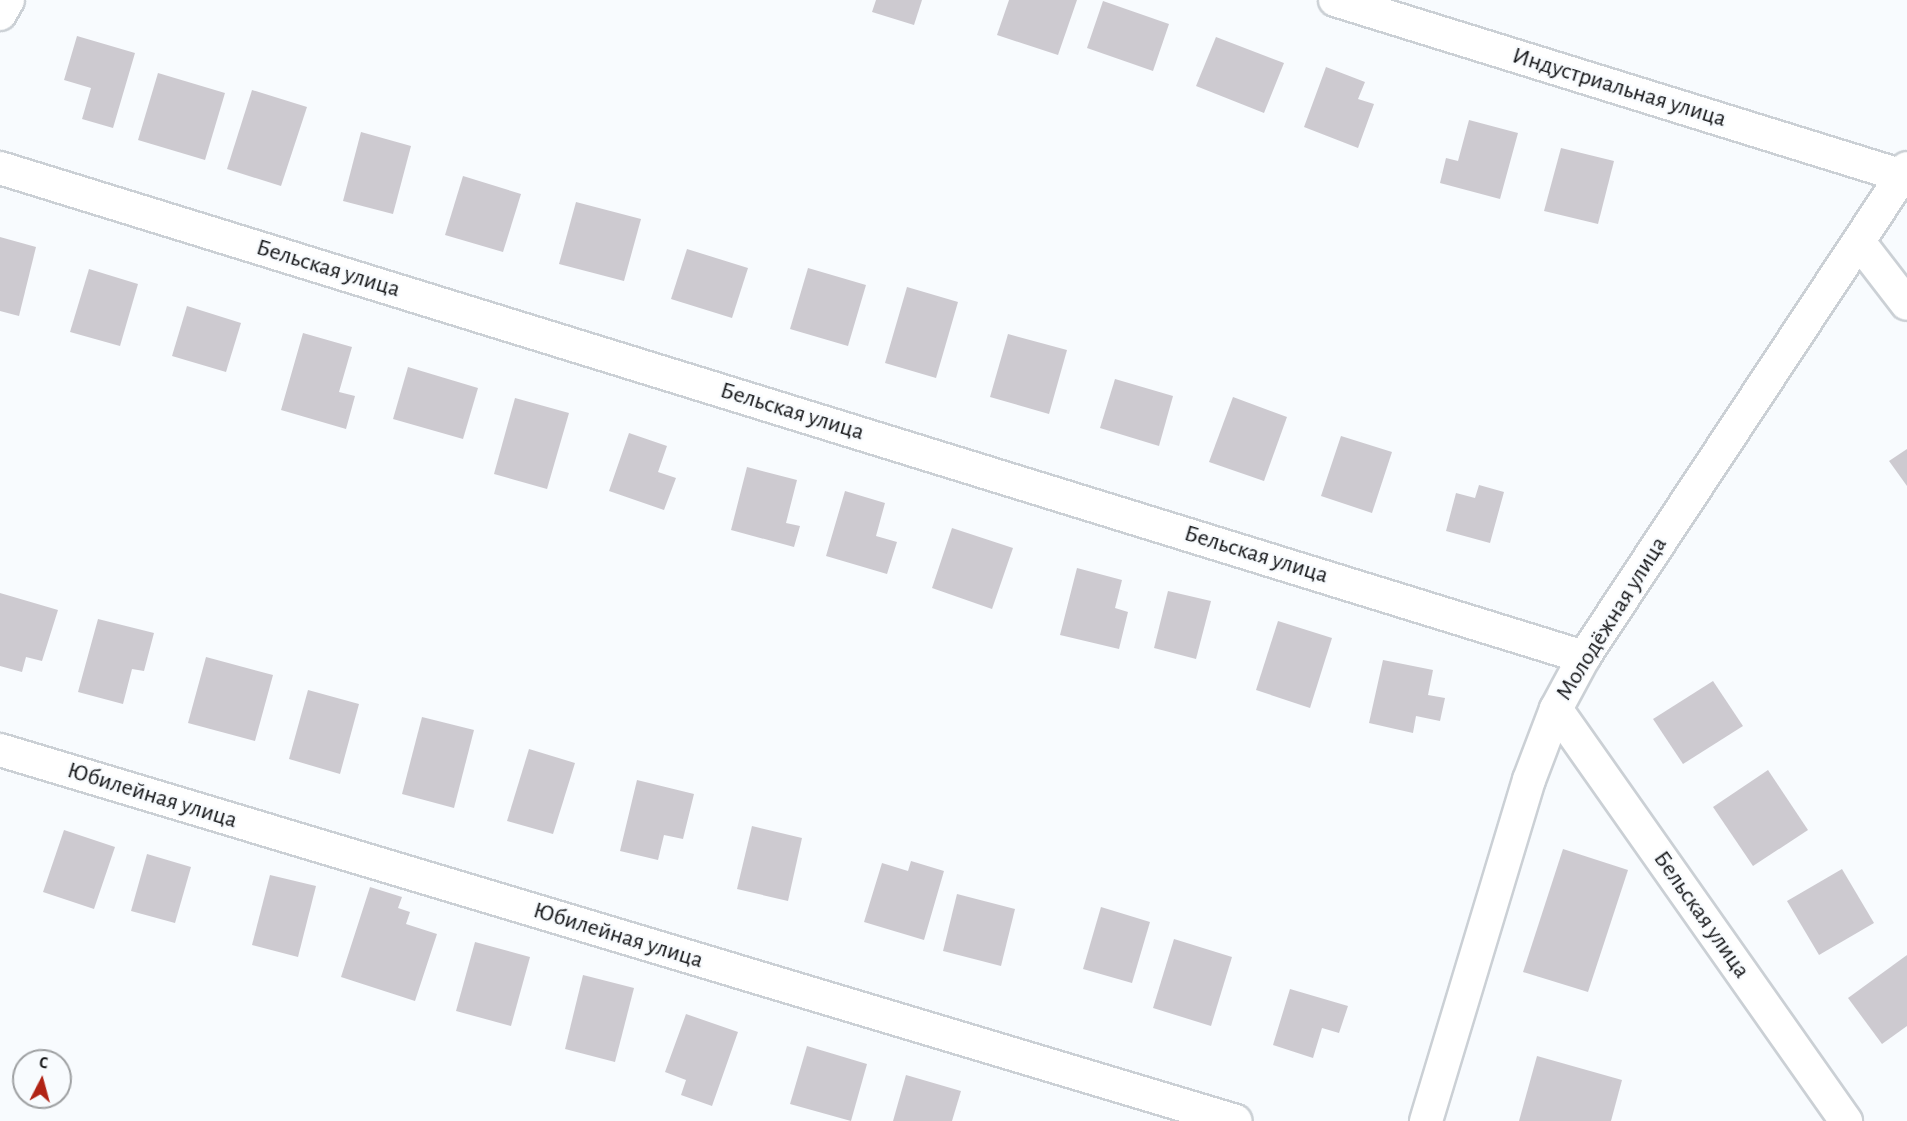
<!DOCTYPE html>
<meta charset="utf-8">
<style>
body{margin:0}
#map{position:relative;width:1907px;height:1121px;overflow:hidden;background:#f8fbfe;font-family:"Alegreya Sans",sans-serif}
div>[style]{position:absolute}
.building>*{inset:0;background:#cdcad0}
.roads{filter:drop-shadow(2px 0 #cbd0d5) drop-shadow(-2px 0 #cbd0d5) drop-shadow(0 2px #cbd0d5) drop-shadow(0 -2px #cbd0d5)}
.minor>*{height:32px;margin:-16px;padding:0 16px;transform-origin:16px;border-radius:16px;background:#fff}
span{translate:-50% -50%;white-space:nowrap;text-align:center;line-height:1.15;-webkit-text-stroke:4.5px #f8fbfe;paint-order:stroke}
.street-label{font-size:24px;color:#161719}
.north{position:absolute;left:12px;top:1049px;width:60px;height:60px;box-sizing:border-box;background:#f8fbfe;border:2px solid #9ea0a2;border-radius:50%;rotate:6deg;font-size:16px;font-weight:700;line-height:24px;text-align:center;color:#161719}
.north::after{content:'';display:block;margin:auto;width:21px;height:27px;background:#b12315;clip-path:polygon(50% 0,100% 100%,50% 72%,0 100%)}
</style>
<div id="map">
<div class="building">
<i style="clip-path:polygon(876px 0,922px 0,914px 25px,872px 12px)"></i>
<i style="clip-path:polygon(1009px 0,1077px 0,1058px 55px,997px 35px)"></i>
<i style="clip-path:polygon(1103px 1px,1169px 24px,1153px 71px,1087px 48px)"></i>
<i style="clip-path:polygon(77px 36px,135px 53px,113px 128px,82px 119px,91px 88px,64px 80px)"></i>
<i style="clip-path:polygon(1216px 37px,1284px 63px,1264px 113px,1196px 86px)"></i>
<i style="clip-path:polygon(1326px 67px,1365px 82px,1358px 99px,1374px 104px,1358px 148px,1304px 127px)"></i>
<i style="clip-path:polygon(158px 73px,225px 93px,205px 160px,138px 140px)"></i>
<i style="clip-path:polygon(252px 90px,307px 107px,281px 186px,227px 169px)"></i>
<i style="clip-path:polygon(1469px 120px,1518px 133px,1500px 199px,1440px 183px,1446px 158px,1458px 161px)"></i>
<i style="clip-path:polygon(361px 132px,411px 146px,393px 214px,343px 201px)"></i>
<i style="clip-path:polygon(1561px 148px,1614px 161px,1598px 224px,1544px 211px)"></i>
<i style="clip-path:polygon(463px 176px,521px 194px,503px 252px,445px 235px)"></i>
<i style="clip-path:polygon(576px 202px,641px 219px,624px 281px,559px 264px)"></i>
<i style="clip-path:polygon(0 237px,36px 247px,19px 316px,0 311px)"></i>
<i style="clip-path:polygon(687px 249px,748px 268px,732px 318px,671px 299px)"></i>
<i style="clip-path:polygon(808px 268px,866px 285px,848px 346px,790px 329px)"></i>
<i style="clip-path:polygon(89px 269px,138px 284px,120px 346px,70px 332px)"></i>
<i style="clip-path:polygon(907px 287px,958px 302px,936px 378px,885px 363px)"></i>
<i style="clip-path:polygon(187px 306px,241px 323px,226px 372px,172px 356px)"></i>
<i style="clip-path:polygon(303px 333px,352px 347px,339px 392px,355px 396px,346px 429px,281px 410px)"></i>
<i style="clip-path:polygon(1008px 334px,1067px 350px,1049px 414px,990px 397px)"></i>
<i style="clip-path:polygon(408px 367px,478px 388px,463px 439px,393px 419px)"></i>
<i style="clip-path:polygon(1115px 379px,1173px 396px,1159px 446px,1100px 428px)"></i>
<i style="clip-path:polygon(1233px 397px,1287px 417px,1264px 481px,1209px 462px)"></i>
<i style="clip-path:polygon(515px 398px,569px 413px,547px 489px,494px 474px)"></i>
<i style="clip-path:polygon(629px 433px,667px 446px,658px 472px,676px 478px,664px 510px,609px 491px)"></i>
<i style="clip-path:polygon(1341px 436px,1392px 452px,1372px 513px,1321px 496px)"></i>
<i style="clip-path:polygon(1907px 449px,1907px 486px,1889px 461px)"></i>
<i style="clip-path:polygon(747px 467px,797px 480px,786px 523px,800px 526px,794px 547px,731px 530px)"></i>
<i style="clip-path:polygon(1479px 485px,1504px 492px,1490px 543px,1446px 531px,1456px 493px,1475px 498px)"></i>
<i style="clip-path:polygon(845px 491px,885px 503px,876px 536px,897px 542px,887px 574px,826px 556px)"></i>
<i style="clip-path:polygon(952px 528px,1013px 548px,992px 609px,932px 588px)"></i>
<i style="clip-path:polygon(1077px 568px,1122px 580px,1115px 608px,1128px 612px,1119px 649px,1060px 635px)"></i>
<i style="clip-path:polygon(1168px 591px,1211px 601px,1196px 659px,1154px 648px)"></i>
<i style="clip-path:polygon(0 593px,58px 610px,42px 661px,26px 657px,22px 672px,0 666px)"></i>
<i style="clip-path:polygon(98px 619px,154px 633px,144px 671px,132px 669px,123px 704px,78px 692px)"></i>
<i style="clip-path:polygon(1278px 621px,1332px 638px,1310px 708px,1256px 690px)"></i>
<i style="clip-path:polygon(206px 657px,273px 675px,255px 741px,188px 723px)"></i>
<i style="clip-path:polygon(1383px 660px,1433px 670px,1428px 695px,1445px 698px,1440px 721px,1416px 716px,1413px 733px,1369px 723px)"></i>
<i style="clip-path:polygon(1713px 681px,1743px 726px,1683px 764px,1653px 719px)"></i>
<i style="clip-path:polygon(308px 690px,359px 704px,340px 774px,289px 759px)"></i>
<i style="clip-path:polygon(422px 717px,474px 730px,454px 808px,402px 794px)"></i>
<i style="clip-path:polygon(529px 749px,575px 763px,553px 834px,507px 821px)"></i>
<i style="clip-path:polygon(1768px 770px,1808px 830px,1753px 866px,1713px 807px)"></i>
<i style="clip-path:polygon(637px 780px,694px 794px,683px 839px,664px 835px,658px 860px,620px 851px)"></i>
<i style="clip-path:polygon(752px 826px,802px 838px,788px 901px,737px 889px)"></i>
<i style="clip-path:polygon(64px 830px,115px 847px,94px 909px,43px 892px)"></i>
<i style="clip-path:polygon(1563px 849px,1628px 870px,1588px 992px,1523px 972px)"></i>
<i style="clip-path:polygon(147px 854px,191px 867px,175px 923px,131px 911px)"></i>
<i style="clip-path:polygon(911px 861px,944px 871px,924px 940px,864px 922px,882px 863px,908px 871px)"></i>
<i style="clip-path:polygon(1842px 869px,1874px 923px,1819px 955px,1787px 901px)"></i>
<i style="clip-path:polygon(270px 875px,316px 886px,298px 957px,252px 945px)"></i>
<i style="clip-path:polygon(370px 887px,402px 897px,398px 908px,410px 912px,406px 924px,437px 934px,415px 1001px,341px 977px)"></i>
<i style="clip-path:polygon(957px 894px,1015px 909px,1001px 966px,943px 951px)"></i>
<i style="clip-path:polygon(1101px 907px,1150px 922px,1132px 983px,1083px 969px)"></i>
<i style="clip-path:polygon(1174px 939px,1232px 957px,1211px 1026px,1153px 1008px)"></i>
<i style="clip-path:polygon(475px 942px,530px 957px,511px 1026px,456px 1011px)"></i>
<i style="clip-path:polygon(1907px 955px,1907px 1026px,1882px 1044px,1848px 998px)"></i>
<i style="clip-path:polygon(583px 975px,634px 988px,615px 1062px,565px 1049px)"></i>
<i style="clip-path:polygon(1290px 989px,1348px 1006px,1339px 1033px,1322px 1028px,1313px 1058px,1273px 1045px)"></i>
<i style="clip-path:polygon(686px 1014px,738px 1032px,712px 1106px,681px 1095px,686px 1080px,665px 1072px)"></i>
<i style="clip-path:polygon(807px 1046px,867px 1064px,851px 1121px,790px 1104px)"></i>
<i style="clip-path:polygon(1537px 1056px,1622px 1080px,1611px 1121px,1519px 1121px)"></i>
<i style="clip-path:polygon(906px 1075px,961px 1091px,952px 1121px,893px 1121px)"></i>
</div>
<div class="roads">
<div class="minor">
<i style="left:1335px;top:0;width:595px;rotate:17.22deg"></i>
<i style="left:0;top:14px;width:16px;rotate:-60deg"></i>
<i style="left:0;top:168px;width:1658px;rotate:17.16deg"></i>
<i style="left:1859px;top:242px;width:78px;rotate:52.3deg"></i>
<i style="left:1556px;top:709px;width:504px;rotate:54.86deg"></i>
<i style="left:0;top:750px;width:1290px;rotate:16.71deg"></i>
<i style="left:1426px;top:1121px;width:356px;rotate:-73.2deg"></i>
<i style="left:1529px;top:780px;width:76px;rotate:-69.2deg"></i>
<i style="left:1556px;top:709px;width:59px;rotate:-61.7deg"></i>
<i style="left:1584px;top:657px;width:586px;rotate:-56.55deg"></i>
</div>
</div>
<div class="street-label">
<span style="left:1619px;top:88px;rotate:17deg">Индустриальная улица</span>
<span style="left:328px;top:269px;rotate:17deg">Бельская улица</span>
<span style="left:792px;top:412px;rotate:17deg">Бельская улица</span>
<span style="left:1256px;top:555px;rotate:17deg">Бельская улица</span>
<span style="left:1612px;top:619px;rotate:-58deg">Молодёжная улица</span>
<span style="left:152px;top:796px;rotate:17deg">Юбилейная улица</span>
<span style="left:1701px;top:915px;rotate:55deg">Бельская улица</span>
<span style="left:618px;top:936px;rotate:17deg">Юбилейная улица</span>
</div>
<div class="north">С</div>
</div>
